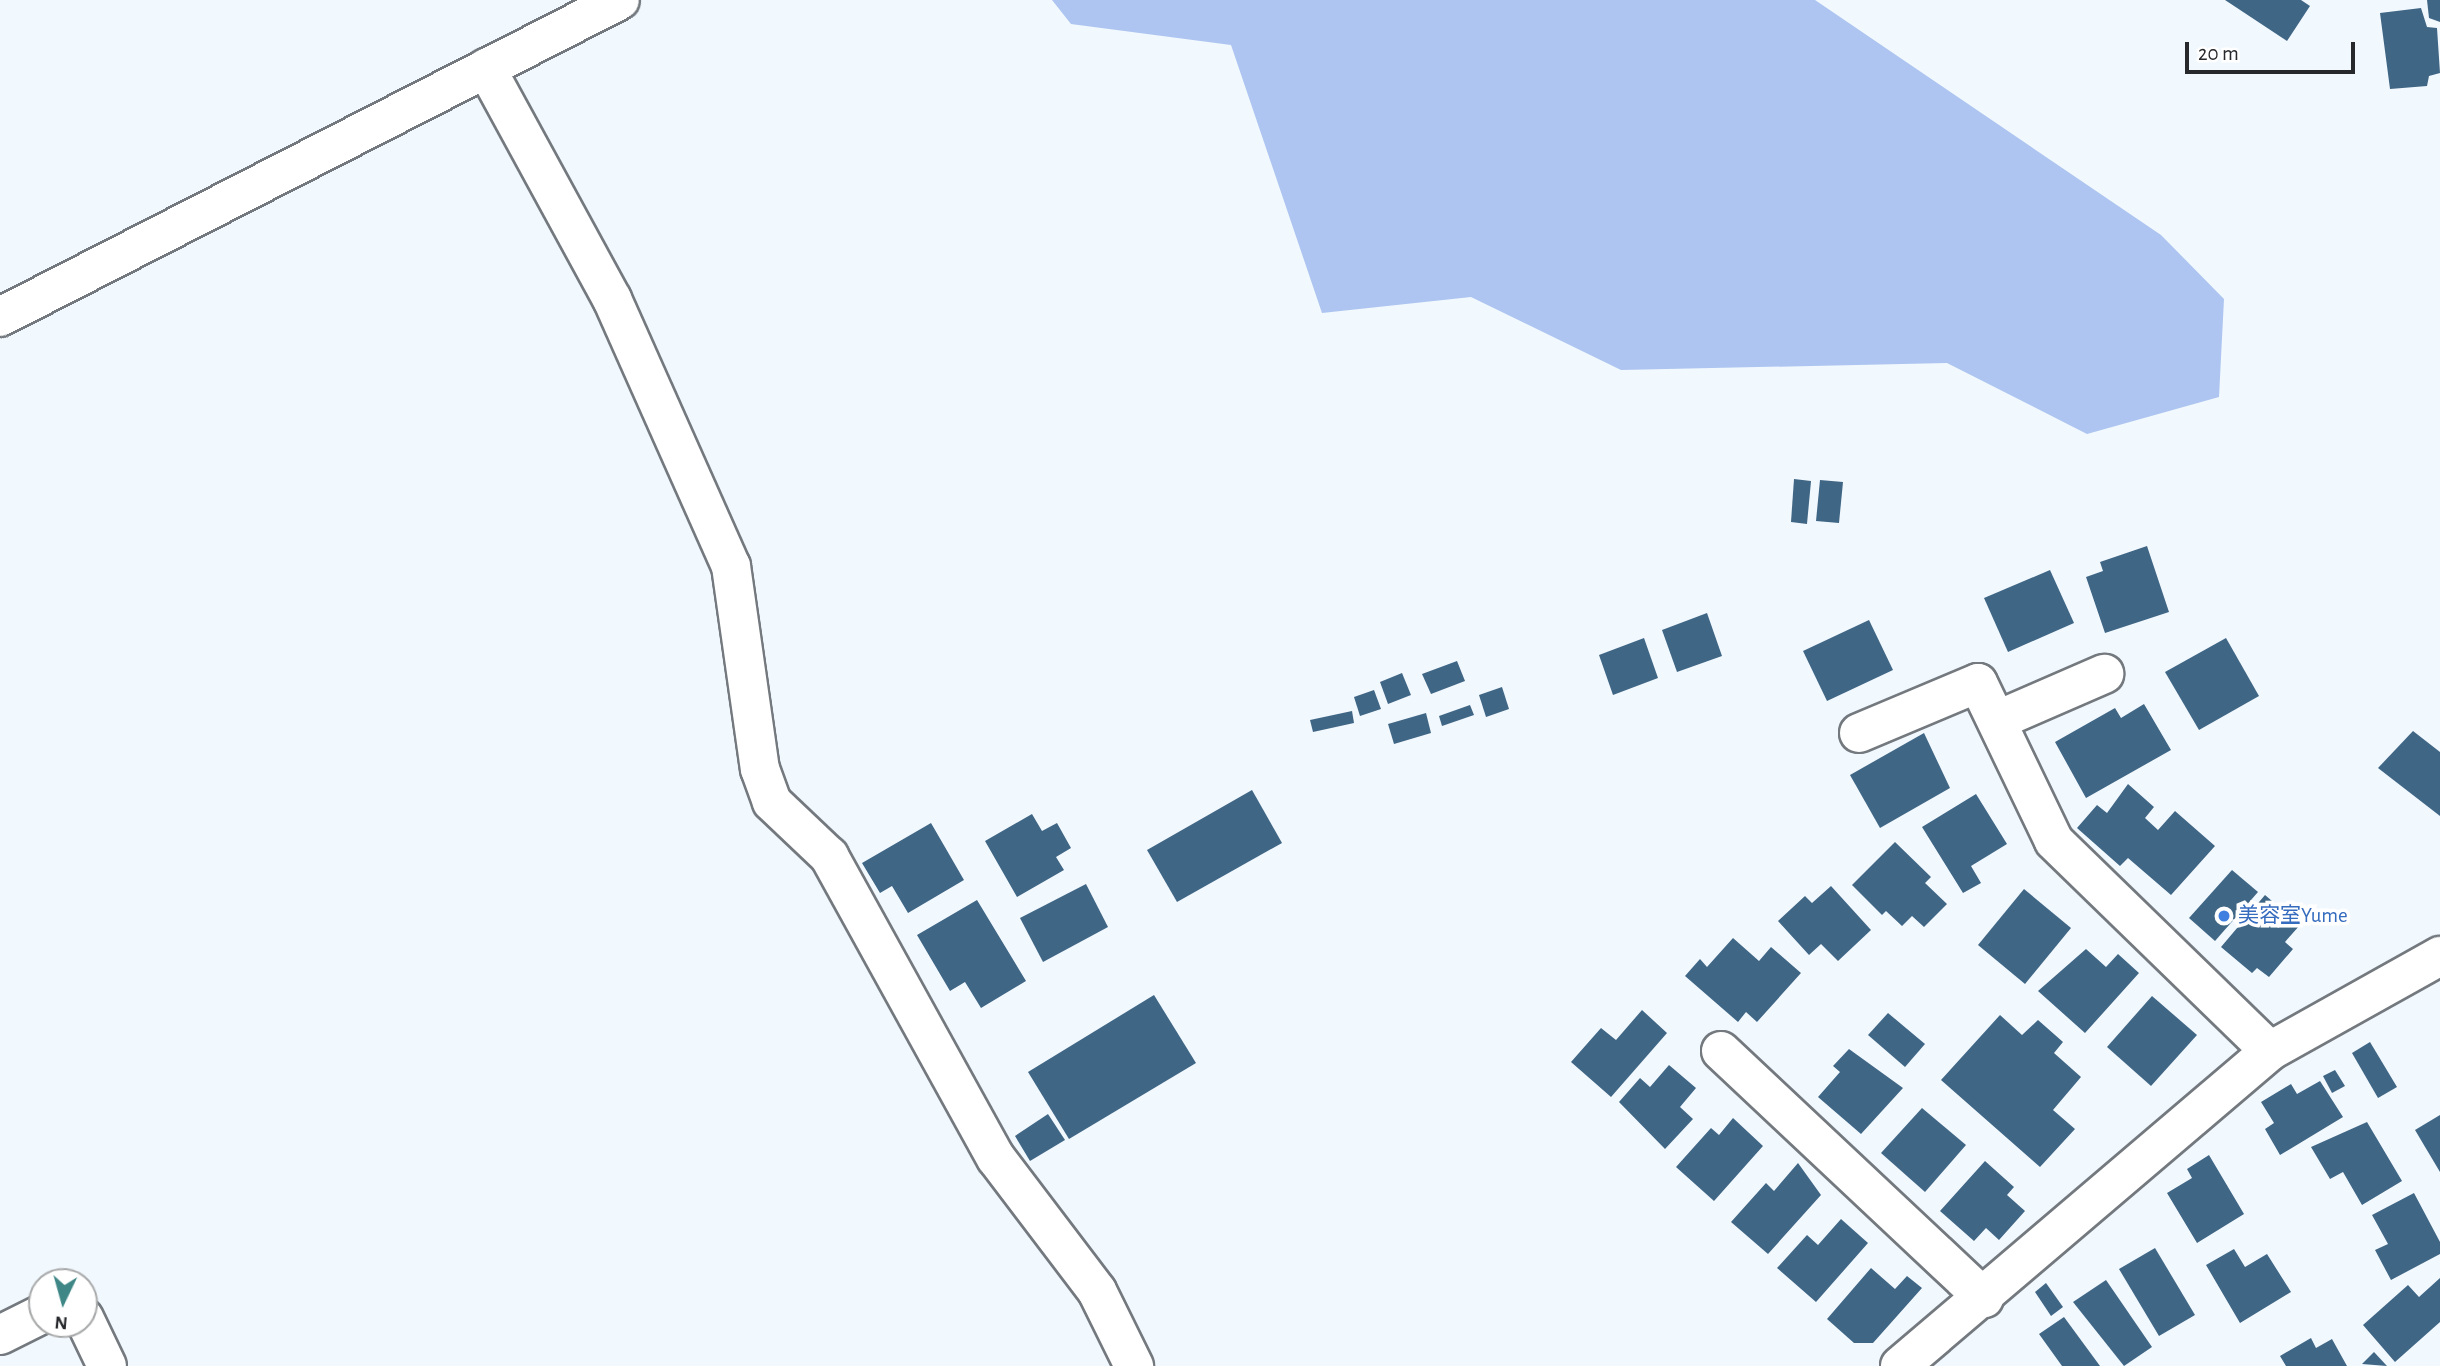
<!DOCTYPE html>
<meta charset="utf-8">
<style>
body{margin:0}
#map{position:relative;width:2440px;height:1366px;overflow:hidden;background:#f1f8fe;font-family:"Alegreya Sans","Noto Sans JP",sans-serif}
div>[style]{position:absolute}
.water>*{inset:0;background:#adc5f0}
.building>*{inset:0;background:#406685}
.roads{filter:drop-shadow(2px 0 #73797e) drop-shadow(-2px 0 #73797e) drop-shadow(0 2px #73797e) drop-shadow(0 -2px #73797e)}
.minor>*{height:38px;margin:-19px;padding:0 19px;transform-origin:19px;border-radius:19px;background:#fff}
.dots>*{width:19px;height:19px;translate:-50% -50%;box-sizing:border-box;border:4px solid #fff;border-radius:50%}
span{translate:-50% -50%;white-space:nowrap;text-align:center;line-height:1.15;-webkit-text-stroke:7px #fff;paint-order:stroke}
.shop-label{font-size:21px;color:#366cbe}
.left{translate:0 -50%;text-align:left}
.north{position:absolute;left:28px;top:1268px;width:70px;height:70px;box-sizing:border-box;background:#fff;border:2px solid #a8a9aa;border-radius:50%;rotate:185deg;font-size:19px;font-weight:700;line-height:28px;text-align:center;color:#26282b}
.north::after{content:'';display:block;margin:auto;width:24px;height:32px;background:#3e8786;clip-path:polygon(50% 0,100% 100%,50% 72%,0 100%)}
.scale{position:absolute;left:2185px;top:42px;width:170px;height:32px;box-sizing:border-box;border:4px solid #26282b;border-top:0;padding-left:9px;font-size:21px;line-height:24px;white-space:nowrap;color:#26282b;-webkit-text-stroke:5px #fff;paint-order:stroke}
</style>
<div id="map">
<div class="water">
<i style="clip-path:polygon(1052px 0,1815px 0,2161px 235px,2224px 299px,2219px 397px,2087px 434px,1947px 363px,1621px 370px,1471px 297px,1322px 313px,1231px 45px,1071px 24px)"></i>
</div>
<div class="building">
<i style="clip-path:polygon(2225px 0,2301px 0,2310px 6px,2287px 41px)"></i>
<i style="clip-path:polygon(2427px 0,2440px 0,2440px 22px,2429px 18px)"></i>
<i style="clip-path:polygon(2421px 8px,2427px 27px,2437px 28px,2440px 73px,2429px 76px,2427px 86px,2390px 89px,2380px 13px)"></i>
<i style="clip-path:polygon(1794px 479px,1811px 481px,1807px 524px,1791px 522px)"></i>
<i style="clip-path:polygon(1820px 480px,1843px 482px,1839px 523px,1816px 521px)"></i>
<i style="clip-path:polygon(2147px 546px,2169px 612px,2105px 633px,2086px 577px,2103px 571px,2100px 562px)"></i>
<i style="clip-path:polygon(2050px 570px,2074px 623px,2008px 652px,1984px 598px)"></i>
<i style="clip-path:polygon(1707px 613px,1722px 656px,1677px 672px,1662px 630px)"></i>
<i style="clip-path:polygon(1869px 620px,1893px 670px,1827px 701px,1803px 651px)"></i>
<i style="clip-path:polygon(1644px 638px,1658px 678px,1613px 695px,1599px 655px)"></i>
<i style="clip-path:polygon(2226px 638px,2259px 696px,2199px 730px,2165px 672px)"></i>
<i style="clip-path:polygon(1457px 661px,1465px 681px,1431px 694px,1422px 674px)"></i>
<i style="clip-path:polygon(1402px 673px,1411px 695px,1388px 704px,1380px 682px)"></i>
<i style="clip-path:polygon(1502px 687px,1509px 709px,1486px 717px,1479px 695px)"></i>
<i style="clip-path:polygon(1374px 690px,1381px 709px,1360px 716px,1354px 697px)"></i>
<i style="clip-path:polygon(2144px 704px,2171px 750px,2086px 798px,2055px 742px,2115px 708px,2121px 718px)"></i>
<i style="clip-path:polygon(1470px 705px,1474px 715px,1442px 726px,1439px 716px)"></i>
<i style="clip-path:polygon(1352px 711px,1354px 723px,1313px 732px,1310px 720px)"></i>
<i style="clip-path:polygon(1426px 713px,1431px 733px,1394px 744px,1388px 724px)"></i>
<i style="clip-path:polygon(2413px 731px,2440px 752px,2440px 816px,2378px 768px)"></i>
<i style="clip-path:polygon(1924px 733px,1950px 788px,1880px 828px,1850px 775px)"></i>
<i style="clip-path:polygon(2128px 784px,2154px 807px,2145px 818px,2158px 830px,2175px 811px,2215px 846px,2171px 895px,2128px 858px,2120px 866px,2077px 828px,2097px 805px,2107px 813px)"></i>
<i style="clip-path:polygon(1252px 790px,1282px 843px,1177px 902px,1147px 850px)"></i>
<i style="clip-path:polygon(1976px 794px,2007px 844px,1971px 866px,1981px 883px,1963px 893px,1922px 827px)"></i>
<i style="clip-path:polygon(1032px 814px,1042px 831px,1057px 823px,1071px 848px,1056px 857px,1064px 870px,1017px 897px,985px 841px)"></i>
<i style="clip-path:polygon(931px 823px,964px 880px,908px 913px,892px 886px,880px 893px,862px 863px)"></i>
<i style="clip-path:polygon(1895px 842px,1931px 877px,1925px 883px,1947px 904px,1924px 927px,1912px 916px,1902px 926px,1886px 911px,1882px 915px,1852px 885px)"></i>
<i style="clip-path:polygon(2232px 870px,2258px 892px,2215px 941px,2189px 918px)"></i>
<i style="clip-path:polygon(1086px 884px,1108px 927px,1043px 962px,1020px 918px)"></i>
<i style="clip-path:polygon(1831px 886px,1871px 930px,1838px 961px,1821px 944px,1809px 955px,1778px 921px,1805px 896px,1812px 903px)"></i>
<i style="clip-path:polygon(2024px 889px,2071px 928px,2025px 984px,1978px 945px)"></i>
<i style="clip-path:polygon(2265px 895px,2300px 925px,2285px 942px,2293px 949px,2269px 977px,2257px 968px,2252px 973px,2221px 947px)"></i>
<i style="clip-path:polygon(977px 900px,1026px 981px,981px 1008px,965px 982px,950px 991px,917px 935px)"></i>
<i style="clip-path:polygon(1733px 938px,1759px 961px,1771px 947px,1801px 973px,1757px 1022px,1746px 1012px,1738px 1022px,1685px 976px,1700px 959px,1707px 967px)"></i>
<i style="clip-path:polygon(2086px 949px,2106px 967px,2118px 954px,2139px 973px,2085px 1033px,2038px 991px)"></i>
<i style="clip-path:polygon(1154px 995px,1196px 1063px,1069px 1139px,1028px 1072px)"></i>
<i style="clip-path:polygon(2152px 996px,2197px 1035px,2151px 1086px,2107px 1047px)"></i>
<i style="clip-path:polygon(1642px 1010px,1667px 1033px,1611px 1097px,1571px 1062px,1601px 1028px,1616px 1040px)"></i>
<i style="clip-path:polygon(1888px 1013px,1925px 1044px,1905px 1067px,1868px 1035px)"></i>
<i style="clip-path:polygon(2000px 1015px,2022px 1035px,2038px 1020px,2063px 1042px,2054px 1053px,2081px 1077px,2053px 1110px,2075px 1129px,2040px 1167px,1941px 1080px)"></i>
<i style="clip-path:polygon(2370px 1042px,2397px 1087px,2378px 1098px,2352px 1053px)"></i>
<i style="clip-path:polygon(1849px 1049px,1903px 1088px,1861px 1134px,1818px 1097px,1840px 1072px,1833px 1066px)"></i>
<i style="clip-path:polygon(1669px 1065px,1696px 1088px,1680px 1107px,1693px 1119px,1665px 1149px,1619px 1102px,1640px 1078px,1650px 1087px)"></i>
<i style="clip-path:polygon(2335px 1070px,2345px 1086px,2332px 1093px,2323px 1076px)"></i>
<i style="clip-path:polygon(2320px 1081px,2343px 1117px,2280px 1155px,2265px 1129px,2274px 1123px,2261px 1102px,2291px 1084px,2297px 1094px)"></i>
<i style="clip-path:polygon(1922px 1108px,1966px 1145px,1925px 1192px,1881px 1153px)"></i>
<i style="clip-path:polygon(1048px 1114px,1065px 1140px,1030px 1161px,1015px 1136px)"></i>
<i style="clip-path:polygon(2440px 1115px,2440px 1172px,2415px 1130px)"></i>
<i style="clip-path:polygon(1733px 1118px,1763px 1146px,1714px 1201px,1676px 1167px,1711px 1128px,1719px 1135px)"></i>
<i style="clip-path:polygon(2367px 1122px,2402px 1181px,2362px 1205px,2343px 1172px,2330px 1179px,2311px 1147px)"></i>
<i style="clip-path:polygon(2209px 1155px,2244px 1214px,2197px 1243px,2167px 1193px,2192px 1178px,2187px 1169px)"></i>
<i style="clip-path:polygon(1985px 1161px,2014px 1187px,2007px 1195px,2025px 1211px,1999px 1240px,1986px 1228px,1974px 1241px,1940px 1211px)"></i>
<i style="clip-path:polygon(1798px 1163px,1821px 1195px,1768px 1254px,1731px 1222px,1766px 1183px,1774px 1191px)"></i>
<i style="clip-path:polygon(2414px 1193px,2440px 1242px,2440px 1254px,2391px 1280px,2375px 1250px,2388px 1244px,2372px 1215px)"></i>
<i style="clip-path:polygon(1841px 1219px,1868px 1243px,1816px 1302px,1777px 1268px,1807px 1235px,1818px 1245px)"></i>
<i style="clip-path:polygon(2155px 1248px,2195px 1315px,2159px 1336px,2119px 1269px)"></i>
<i style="clip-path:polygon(2234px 1249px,2245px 1267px,2267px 1254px,2291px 1292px,2240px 1323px,2206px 1265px)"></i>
<i style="clip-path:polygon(1871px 1268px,1895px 1289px,1907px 1276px,1922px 1288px,1873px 1343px,1854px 1343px,1827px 1319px)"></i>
<i style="clip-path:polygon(2440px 1278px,2440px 1322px,2395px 1362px,2363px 1325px,2408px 1285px,2419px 1297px)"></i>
<i style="clip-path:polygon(2106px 1280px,2152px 1347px,2124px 1366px,2073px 1302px)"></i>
<i style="clip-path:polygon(2046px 1283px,2063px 1307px,2051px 1316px,2035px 1292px)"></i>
<i style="clip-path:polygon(2064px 1317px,2100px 1366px,2062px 1366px,2039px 1334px)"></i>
<i style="clip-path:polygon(2311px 1338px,2316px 1348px,2332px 1339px,2347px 1366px,2286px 1366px,2280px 1356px)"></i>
<i style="clip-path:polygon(2374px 1352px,2387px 1366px,2362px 1364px)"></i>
</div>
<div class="roads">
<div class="minor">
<i style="left:486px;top:68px;width:263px;rotate:61.4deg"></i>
<i style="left:612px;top:299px;width:292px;rotate:66deg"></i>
<i style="left:731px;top:566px;width:205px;rotate:81.9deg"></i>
<i style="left:760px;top:769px;width:35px;rotate:70deg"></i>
<i style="left:772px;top:802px;width:79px;rotate:43.5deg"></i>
<i style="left:829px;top:856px;width:345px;rotate:61.1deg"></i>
<i style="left:996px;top:1158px;width:167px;rotate:52.8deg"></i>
<i style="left:1097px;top:1291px;width:84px;rotate:63.7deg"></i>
<i style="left:0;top:317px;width:696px;rotate:-27.08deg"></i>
<i style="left:1998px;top:720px;width:116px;rotate:-23.5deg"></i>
<i style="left:1859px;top:733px;width:129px;rotate:-22.8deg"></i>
<i style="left:1978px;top:683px;width:175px;rotate:64.3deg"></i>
<i style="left:2054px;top:841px;width:301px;rotate:44.2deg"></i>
<i style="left:1721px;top:1051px;width:361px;rotate:43.2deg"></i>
<i style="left:84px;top:1318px;width:53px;rotate:64.4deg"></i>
<i style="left:0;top:1335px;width:47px;rotate:-26.6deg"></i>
<i style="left:1900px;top:1366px;width:486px;rotate:-40.4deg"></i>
<i style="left:2270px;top:1051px;width:195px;rotate:-29.2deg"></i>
</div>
</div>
<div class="dots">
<i style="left:2224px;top:916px;background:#3f7fe0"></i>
</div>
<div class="shop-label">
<span class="left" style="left:2238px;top:916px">美容室Yume</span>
</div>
<div class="north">N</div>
<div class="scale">20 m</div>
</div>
